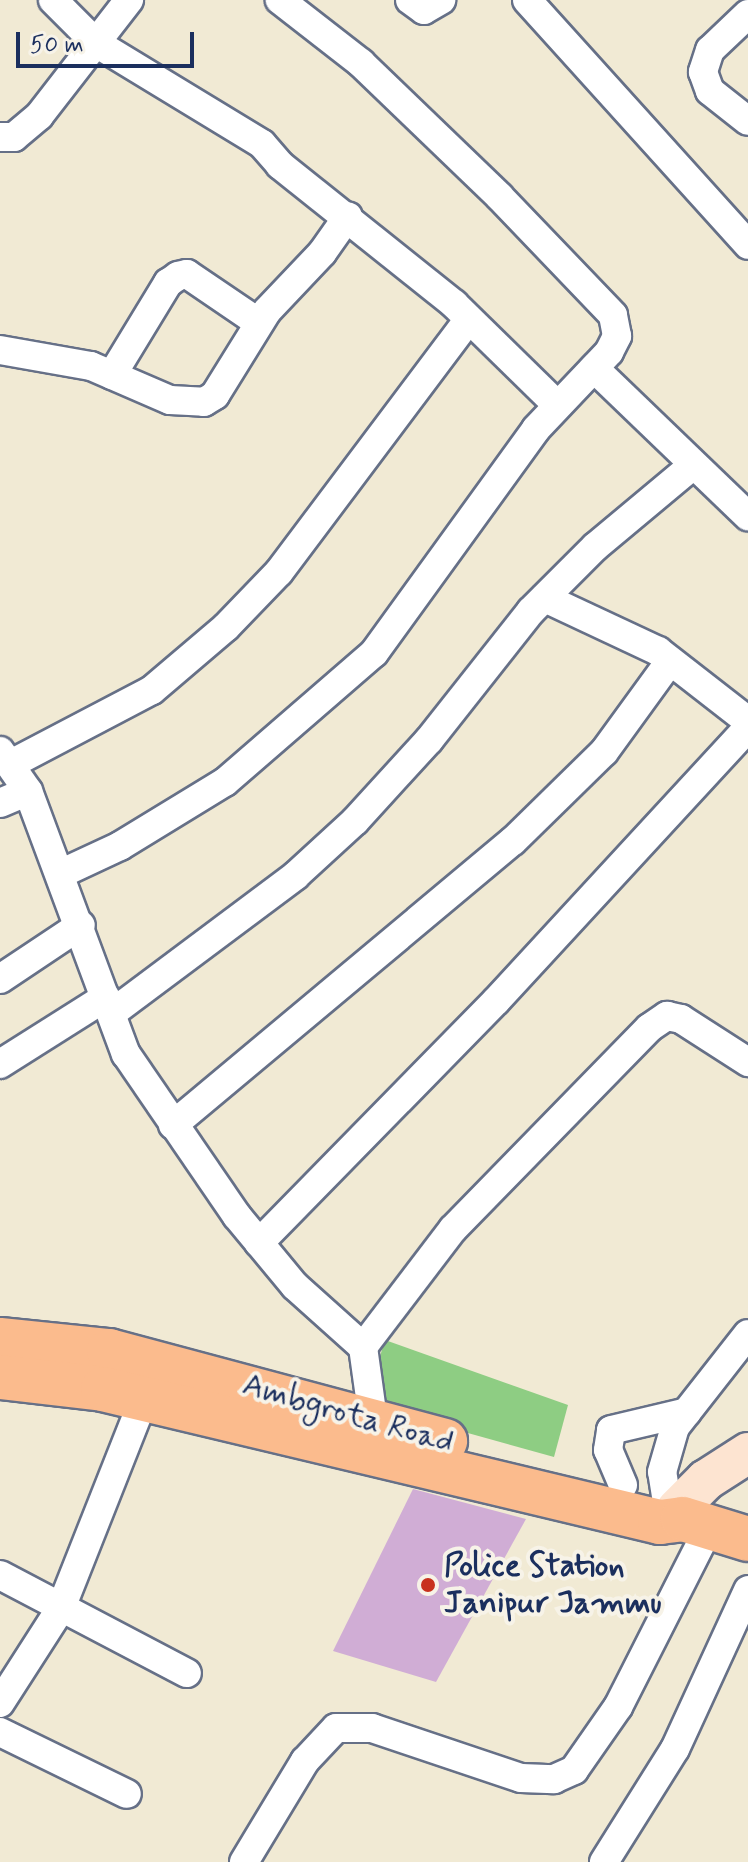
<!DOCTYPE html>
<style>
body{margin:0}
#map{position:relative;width:748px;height:1862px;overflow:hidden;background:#f1ead4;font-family:Mynerve,sans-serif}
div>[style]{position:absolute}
.green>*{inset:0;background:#8ecd83}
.building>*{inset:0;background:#d0add5}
.roads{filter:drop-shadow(2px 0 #667087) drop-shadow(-2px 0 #667087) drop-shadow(0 2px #667087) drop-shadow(0 -2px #667087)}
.street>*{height:28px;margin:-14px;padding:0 14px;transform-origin:14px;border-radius:14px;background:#fff}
.secondary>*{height:40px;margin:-20px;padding:0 20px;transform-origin:20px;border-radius:20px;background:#fde4d1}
.primary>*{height:44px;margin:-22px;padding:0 22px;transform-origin:22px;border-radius:22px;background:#fbbb8d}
.dots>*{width:22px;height:22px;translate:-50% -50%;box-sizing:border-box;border:4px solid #f7f3e8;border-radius:50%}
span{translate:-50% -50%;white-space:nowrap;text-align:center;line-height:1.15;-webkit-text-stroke:8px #f7f3e8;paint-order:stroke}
.street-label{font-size:32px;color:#1b2f5e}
.poi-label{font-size:32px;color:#1b2f5e;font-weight:700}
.left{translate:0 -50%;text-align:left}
.scale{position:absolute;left:16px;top:32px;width:178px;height:36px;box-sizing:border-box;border:4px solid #1b2f5e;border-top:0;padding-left:10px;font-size:24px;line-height:28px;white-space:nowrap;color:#1b2f5e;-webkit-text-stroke:6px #f7f3e8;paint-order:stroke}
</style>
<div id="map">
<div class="green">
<i style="clip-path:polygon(385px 1340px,568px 1405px,554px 1457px,396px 1413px,383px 1400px,374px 1376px)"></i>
</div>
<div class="building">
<i style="clip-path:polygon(413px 1489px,526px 1519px,436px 1682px,333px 1651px)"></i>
</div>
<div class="roads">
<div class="street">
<i style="left:53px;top:0;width:61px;rotate:45deg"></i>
<i style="left:96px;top:43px;width:194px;rotate:31.3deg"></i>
<i style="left:262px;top:144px;width:28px;rotate:49deg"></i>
<i style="left:280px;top:165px;width:223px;rotate:38.6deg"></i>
<i style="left:454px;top:304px;width:144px;rotate:44.4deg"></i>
<i style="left:410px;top:0;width:17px;rotate:36deg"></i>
<i style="left:424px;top:10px;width:20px;rotate:-30deg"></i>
<i style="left:527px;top:0;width:330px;rotate:47.9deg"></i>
<i style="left:748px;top:14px;width:52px;rotate:136.5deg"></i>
<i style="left:710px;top:50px;width:23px;rotate:108deg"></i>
<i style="left:703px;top:72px;width:20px;rotate:70deg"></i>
<i style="left:710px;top:91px;width:48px;rotate:38.3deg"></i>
<i style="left:0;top:137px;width:14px"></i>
<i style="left:14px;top:137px;width:33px;rotate:-40deg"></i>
<i style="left:39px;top:116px;width:147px;rotate:-52.2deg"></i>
<i style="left:0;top:350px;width:92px;rotate:10deg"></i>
<i style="left:91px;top:366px;width:86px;rotate:23.3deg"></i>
<i style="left:170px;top:400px;width:34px;rotate:3deg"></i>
<i style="left:204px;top:402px;width:13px;rotate:-32deg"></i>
<i style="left:215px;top:395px;width:99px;rotate:-58.2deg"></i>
<i style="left:267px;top:311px;width:80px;rotate:-46.5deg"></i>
<i style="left:322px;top:253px;width:45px;rotate:-54.9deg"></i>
<i style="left:594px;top:368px;width:214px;rotate:43.9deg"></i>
<i style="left:112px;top:375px;width:108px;rotate:-58.7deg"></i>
<i style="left:168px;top:283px;width:12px;rotate:-35deg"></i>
<i style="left:178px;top:276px;width:9px;rotate:-13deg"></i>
<i style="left:187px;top:274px;width:87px;rotate:34.2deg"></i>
<i style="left:545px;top:598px;width:125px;rotate:25.1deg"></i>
<i style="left:658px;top:651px;width:114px;rotate:37.9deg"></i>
<i style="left:0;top:751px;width:49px;rotate:55deg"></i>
<i style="left:28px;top:791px;width:281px;rotate:69.6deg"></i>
<i style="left:126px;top:1054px;width:196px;rotate:55.6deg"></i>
<i style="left:237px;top:1216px;width:91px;rotate:50.4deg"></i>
<i style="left:295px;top:1286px;width:91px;rotate:41.9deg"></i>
<i style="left:363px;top:1347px;width:73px;rotate:82.1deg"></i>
<i style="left:11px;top:764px;width:159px;rotate:-27.7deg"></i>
<i style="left:152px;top:690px;width:97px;rotate:-40.4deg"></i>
<i style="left:226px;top:627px;width:76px;rotate:-46.1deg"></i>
<i style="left:279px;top:572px;width:316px;rotate:-53.1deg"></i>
<i style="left:0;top:803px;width:30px;rotate:-23deg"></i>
<i style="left:60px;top:874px;width:66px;rotate:-25deg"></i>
<i style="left:120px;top:846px;width:123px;rotate:-31.4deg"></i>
<i style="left:225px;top:782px;width:197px;rotate:-40.9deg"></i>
<i style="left:374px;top:653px;width:276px;rotate:-54.1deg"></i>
<i style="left:536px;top:429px;width:106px;rotate:-46.5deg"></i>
<i style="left:609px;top:352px;width:18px;rotate:-63deg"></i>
<i style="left:617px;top:336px;width:21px;rotate:-101deg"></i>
<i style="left:613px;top:315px;width:165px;rotate:-133.8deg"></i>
<i style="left:499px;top:196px;width:192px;rotate:-136.1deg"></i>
<i style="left:361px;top:63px;width:103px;rotate:-142.1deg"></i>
<i style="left:0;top:979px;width:97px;rotate:-33.7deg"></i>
<i style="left:112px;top:1013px;width:229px;rotate:-36.8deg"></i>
<i style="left:295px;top:876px;width:81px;rotate:-42.5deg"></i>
<i style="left:355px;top:821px;width:110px;rotate:-47.6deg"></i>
<i style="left:429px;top:740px;width:164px;rotate:-51.7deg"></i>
<i style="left:531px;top:611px;width:91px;rotate:-45deg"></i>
<i style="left:595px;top:547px;width:128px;rotate:-39.9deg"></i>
<i style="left:0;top:1064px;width:125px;rotate:-32.3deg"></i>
<i style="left:173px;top:1125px;width:443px;rotate:-39.9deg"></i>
<i style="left:513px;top:841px;width:127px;rotate:-44.4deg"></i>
<i style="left:604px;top:752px;width:112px;rotate:-54deg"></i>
<i style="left:259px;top:1243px;width:339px;rotate:-45.6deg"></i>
<i style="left:496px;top:1001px;width:372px;rotate:-47.3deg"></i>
<i style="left:363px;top:1347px;width:148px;rotate:-52.7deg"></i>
<i style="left:453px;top:1229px;width:281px;rotate:-45.7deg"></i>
<i style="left:649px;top:1028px;width:22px;rotate:-34deg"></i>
<i style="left:667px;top:1016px;width:14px;rotate:12deg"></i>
<i style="left:681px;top:1019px;width:80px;rotate:32.7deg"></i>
<i style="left:623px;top:1485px;width:38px;rotate:-113deg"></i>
<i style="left:608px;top:1450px;width:20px;rotate:-81deg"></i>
<i style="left:611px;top:1430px;width:78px;rotate:-13.3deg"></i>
<i style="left:666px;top:1496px;width:24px;rotate:-99deg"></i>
<i style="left:662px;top:1472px;width:47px;rotate:-73.9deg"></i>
<i style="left:675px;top:1427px;width:118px;rotate:-51.9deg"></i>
<i style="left:0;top:1575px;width:211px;rotate:27.7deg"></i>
<i style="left:0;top:1703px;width:113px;rotate:-57.3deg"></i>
<i style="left:61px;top:1608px;width:226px;rotate:-68.4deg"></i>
<i style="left:0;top:1732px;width:141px;rotate:26deg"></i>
<i style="left:244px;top:1862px;width:118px;rotate:-58.9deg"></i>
<i style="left:305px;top:1761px;width:45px;rotate:-46.8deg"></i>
<i style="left:336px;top:1728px;width:36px"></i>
<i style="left:372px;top:1728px;width:157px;rotate:18.6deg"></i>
<i style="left:521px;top:1778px;width:33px;rotate:2deg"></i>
<i style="left:554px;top:1779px;width:22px;rotate:-24deg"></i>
<i style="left:574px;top:1770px;width:77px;rotate:-55.1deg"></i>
<i style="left:618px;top:1707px;width:201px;rotate:-63.1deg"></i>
<i style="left:604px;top:1862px;width:133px;rotate:-57.9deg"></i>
<i style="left:675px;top:1749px;width:175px;rotate:-65.3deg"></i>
</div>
<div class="secondary">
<i style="left:677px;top:1509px;width:41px;rotate:-45deg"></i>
<i style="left:706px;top:1480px;width:50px;rotate:-32.7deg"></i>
</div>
<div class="primary">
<i style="left:0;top:1340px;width:110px;rotate:5.8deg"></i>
<i style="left:109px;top:1351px;width:348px;rotate:15deg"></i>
<i style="left:0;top:1377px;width:104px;rotate:6.6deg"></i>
<i style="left:103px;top:1389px;width:573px;rotate:13.43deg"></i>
<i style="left:660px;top:1522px;width:23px;rotate:-7deg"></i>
<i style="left:683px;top:1519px;width:68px;rotate:17.1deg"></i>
</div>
</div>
<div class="dots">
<i style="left:428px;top:1585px;background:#c8321e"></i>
</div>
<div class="street-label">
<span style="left:348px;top:1414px;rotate:16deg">Ambgrota Road</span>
</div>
<div class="poi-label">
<span class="left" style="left:444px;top:1585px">Police Station<br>Janipur Jammu</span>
</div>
<div class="scale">50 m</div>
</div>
